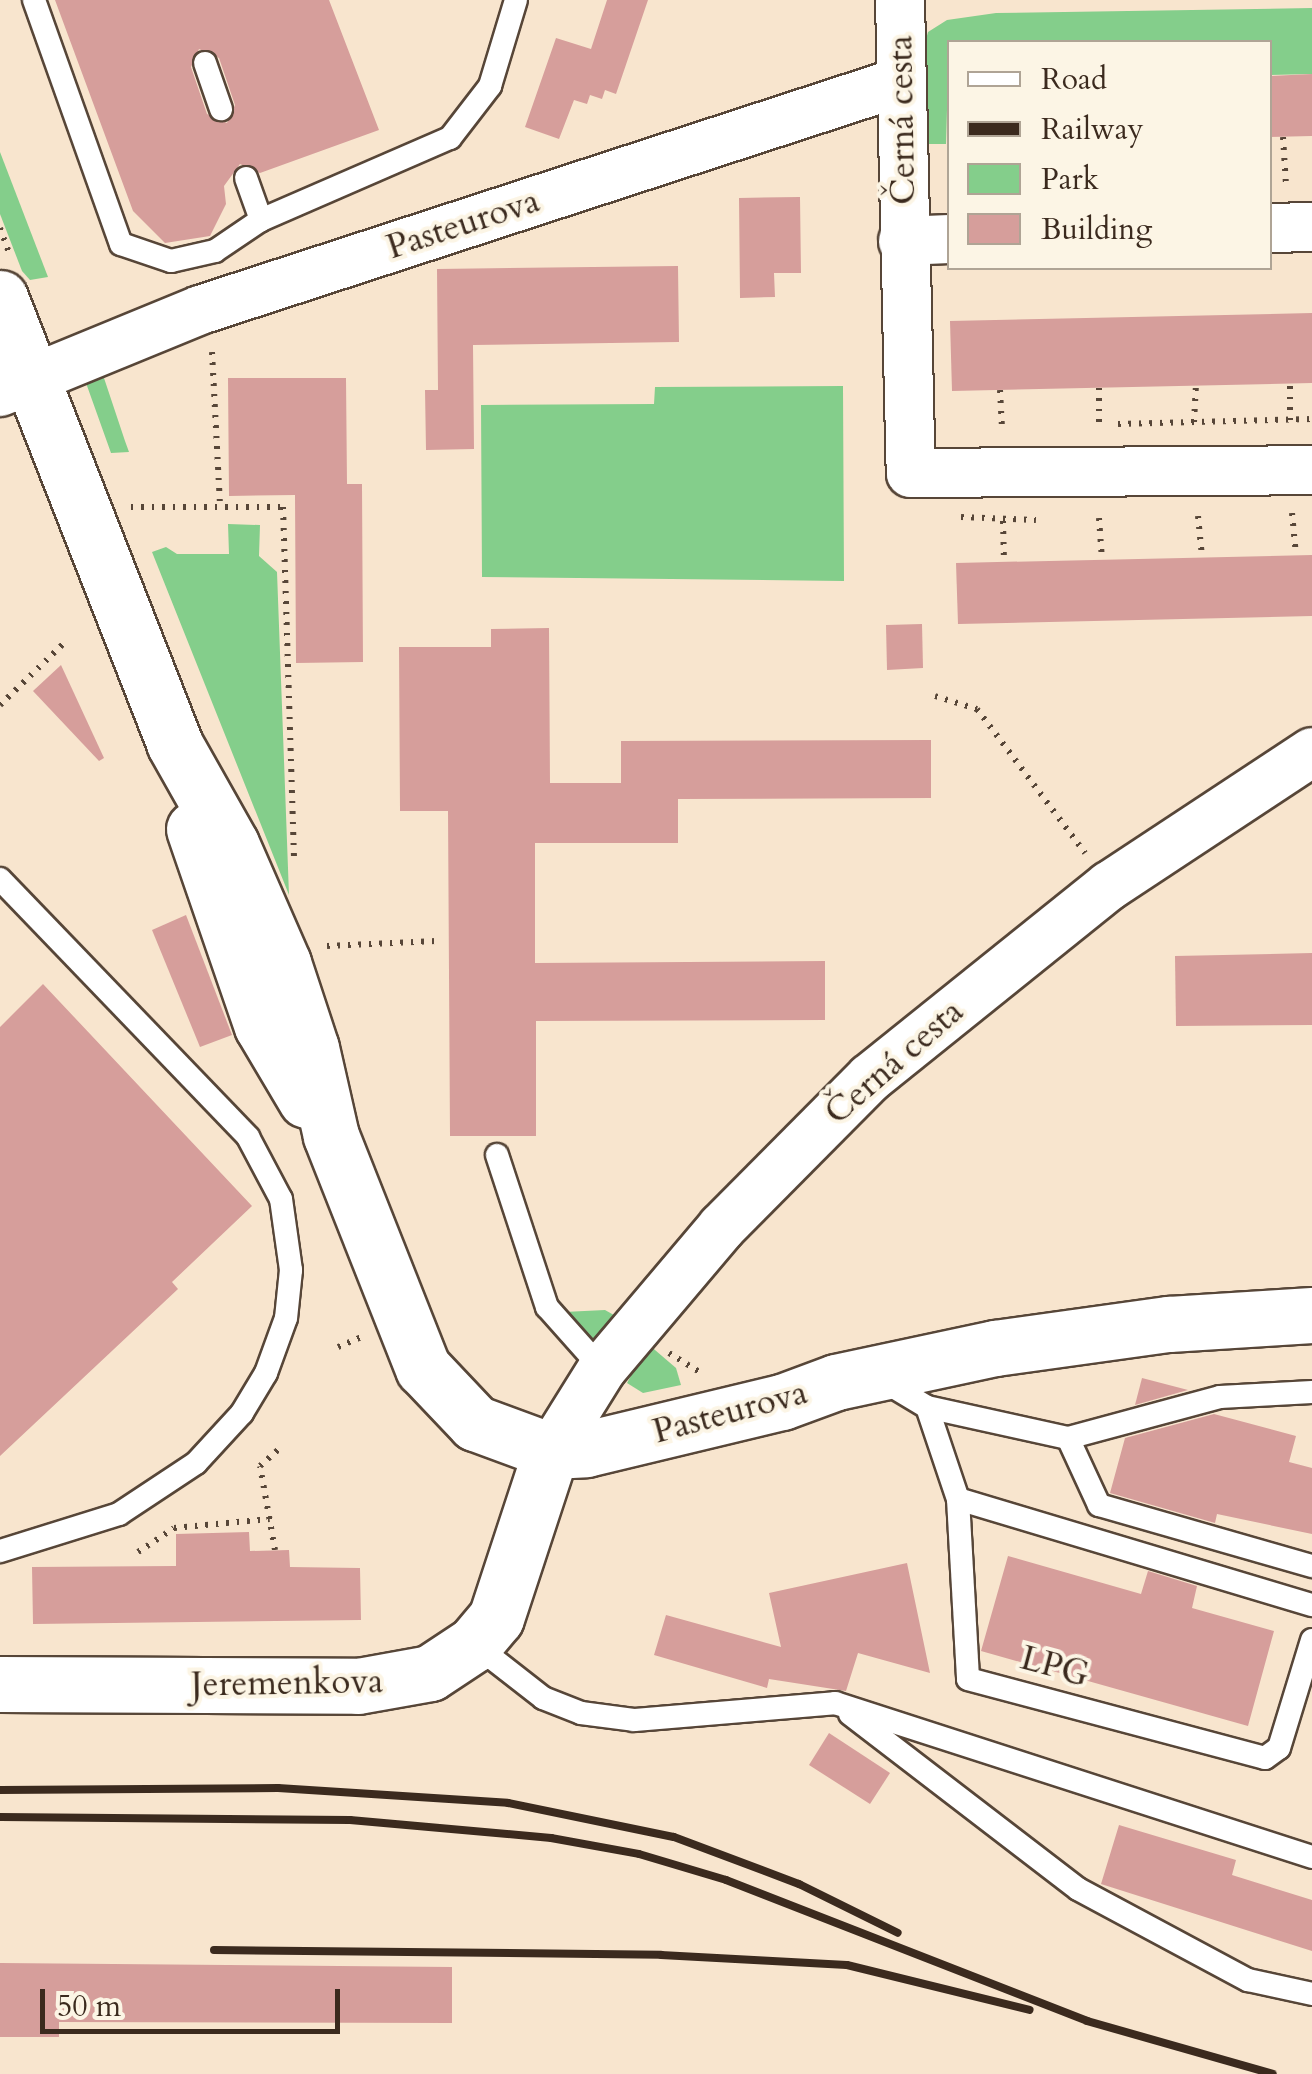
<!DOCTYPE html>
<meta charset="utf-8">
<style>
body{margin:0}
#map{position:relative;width:1312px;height:2074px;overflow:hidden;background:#f8e5ce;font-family:Cardo,serif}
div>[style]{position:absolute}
.green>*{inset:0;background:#84ce8b}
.building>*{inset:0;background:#d69e9b}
.path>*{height:6px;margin-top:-3px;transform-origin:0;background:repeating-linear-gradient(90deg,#574638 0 2.5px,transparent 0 10.5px)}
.roads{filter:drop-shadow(2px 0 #574638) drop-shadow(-2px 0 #574638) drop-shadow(0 2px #574638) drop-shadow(0 -2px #574638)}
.lane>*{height:22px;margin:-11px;padding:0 11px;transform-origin:11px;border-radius:11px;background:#fff}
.street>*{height:48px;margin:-24px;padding:0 24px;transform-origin:24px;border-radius:24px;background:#fff}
.secondary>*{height:55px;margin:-27.5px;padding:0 27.5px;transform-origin:27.5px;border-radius:27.5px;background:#fff}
.rail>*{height:8px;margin:-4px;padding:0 4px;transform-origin:4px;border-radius:4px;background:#3b2a1e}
span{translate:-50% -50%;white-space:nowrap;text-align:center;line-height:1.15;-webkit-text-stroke:8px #fcf5e5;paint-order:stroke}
.street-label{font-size:35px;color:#3b2a1e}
.legend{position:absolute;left:947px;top:40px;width:325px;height:230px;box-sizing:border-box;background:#fcf5e5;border:2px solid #afa495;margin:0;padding:12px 18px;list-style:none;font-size:30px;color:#3b2a1e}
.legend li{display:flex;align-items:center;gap:20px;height:50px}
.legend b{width:50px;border:2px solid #afa495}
.scale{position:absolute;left:40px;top:1989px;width:300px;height:45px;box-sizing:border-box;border:5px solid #3b2a1e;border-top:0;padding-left:12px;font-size:30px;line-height:35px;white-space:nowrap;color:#3b2a1e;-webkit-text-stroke:8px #fcf5e5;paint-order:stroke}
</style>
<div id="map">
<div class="green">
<i style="clip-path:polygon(1312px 8px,1312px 74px,1270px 75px,1270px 42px,949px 42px,946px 144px,925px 144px,922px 54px,928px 32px,947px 20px,996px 13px)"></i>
<i style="clip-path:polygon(0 152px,48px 277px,30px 280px,22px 271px,0 214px)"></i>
<i style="clip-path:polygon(101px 369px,125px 441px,129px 452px,111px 453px,86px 383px)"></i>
<i style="clip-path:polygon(843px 386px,844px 581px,482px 577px,481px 405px,654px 404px,655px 387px)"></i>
<i style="clip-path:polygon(228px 524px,260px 525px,259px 556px,277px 572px,289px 895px,152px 552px,166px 547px,177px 554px,229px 554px)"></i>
<i style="clip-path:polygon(605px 1310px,621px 1319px,594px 1347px,564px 1312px)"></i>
<i style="clip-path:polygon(648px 1344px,676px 1368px,681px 1385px,643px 1393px,627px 1383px)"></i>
</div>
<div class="building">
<i style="clip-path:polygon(evenodd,55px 0,329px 0,379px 130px,260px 173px,240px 164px,224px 186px,226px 204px,210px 236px,165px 243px,133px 211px,55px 0,199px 49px,219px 58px,235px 105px,227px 123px,207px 114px,191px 67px,199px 49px)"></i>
<i style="clip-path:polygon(607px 0,648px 0,616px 94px,605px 90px,602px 99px,590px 95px,587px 104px,574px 100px,559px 139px,525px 127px,556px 38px,591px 49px)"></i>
<i style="clip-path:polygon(1312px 74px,1312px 136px,1270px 137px,1270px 76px)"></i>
<i style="clip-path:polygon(800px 197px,801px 273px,774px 273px,775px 297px,740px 298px,739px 198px)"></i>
<i style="clip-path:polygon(678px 266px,679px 342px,473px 345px,474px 449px,426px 450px,425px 390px,438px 390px,437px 269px)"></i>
<i style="clip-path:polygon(1312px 313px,1312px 383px,952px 391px,950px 321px)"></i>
<i style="clip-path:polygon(228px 378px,346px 378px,347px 484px,362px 484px,363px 662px,296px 663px,295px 495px,229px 496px)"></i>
<i style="clip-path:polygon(1312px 555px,1312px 616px,958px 624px,956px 563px)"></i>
<i style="clip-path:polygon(922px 624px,923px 668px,887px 670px,886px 625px)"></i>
<i style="clip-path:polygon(549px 628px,550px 783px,621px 783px,621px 741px,931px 740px,931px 798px,678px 799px,678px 843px,535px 843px,535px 963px,825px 961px,825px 1020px,536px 1021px,536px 1136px,450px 1136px,448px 811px,400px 811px,399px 647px,491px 647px,491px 629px)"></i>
<i style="clip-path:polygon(61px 665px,104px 758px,99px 761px,33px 691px)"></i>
<i style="clip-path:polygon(186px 915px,232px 1035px,200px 1047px,152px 930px)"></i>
<i style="clip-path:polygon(1312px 953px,1312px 1025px,1176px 1026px,1175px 956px)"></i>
<i style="clip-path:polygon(43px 984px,252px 1206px,172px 1282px,178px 1289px,0 1456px,0 1027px)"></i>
<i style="clip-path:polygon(1142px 1378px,1188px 1390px,1135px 1405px)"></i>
<i style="clip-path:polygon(1214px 1414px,1296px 1436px,1289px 1462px,1312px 1468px,1312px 1534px,1217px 1514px,1215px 1523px,1110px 1493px,1125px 1438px)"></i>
<i style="clip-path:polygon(249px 1532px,250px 1551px,289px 1550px,290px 1567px,360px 1568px,361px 1620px,33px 1624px,32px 1567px,176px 1566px,176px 1534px)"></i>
<i style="clip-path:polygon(1008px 1556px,1141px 1594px,1148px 1571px,1197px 1586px,1192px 1608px,1274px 1631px,1248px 1726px,981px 1651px)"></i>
<i style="clip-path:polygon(907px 1563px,930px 1673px,858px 1653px,846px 1691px,769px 1679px,767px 1688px,654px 1655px,666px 1615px,781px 1647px,769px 1593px)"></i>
<i style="clip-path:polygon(829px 1733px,890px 1773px,870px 1804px,809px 1765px)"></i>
<i style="clip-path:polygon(1119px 1825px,1236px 1860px,1232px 1875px,1312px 1900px,1312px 1951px,1101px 1884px)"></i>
<i style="clip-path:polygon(0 1963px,452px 1967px,452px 2023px,59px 2022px,59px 2037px,0 2037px)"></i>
</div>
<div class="path">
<i style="left:1283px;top:137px;width:48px;rotate:86.4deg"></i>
<i style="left:0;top:228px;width:29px;rotate:70deg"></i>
<i style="left:212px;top:352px;width:155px;rotate:87deg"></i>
<i style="left:1099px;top:388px;width:36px;rotate:90deg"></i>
<i style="left:1000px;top:390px;width:36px;rotate:87deg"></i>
<i style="left:1290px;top:420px;width:36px;rotate:-90deg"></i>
<i style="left:1194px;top:422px;width:37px;rotate:-87deg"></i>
<i style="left:1118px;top:424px;width:194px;rotate:-1.5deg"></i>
<i style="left:131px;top:507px;width:152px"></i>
<i style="left:283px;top:507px;width:356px;rotate:88.2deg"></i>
<i style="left:1292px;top:513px;width:42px;rotate:84.6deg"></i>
<i style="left:1198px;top:516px;width:41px;rotate:84.4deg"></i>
<i style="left:961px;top:517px;width:75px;rotate:2.3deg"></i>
<i style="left:1099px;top:518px;width:42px;rotate:85.9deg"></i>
<i style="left:1003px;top:521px;width:41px;rotate:88.6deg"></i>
<i style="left:935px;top:696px;width:44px;rotate:17.2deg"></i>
<i style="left:977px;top:709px;width:180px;rotate:53.1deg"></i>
<i style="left:0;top:705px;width:93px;rotate:-44.1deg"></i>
<i style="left:327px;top:946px;width:109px;rotate:-2.6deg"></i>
<i style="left:338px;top:1347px;width:28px;rotate:-23deg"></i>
<i style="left:669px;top:1353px;width:36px;rotate:32deg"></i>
<i style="left:275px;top:1550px;width:85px;rotate:-100.1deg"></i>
<i style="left:260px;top:1466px;width:30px;rotate:-42deg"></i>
<i style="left:138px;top:1552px;width:43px;rotate:-33.7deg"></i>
<i style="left:174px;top:1528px;width:96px;rotate:-5.4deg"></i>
</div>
<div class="roads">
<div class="lane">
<i style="left:34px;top:0;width:259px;rotate:70.4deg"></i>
<i style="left:121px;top:244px;width:53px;rotate:18.8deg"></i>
<i style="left:171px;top:261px;width:45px;rotate:-12.8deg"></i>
<i style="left:215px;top:251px;width:55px;rotate:-34deg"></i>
<i style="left:261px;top:220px;width:206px;rotate:-23.5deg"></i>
<i style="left:450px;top:138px;width:66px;rotate:-52.4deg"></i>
<i style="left:490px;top:86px;width:90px;rotate:-73.2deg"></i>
<i style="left:205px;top:63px;width:49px;rotate:70.8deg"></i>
<i style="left:246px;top:178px;width:45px;rotate:70.3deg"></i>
<i style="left:0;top:879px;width:358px;rotate:46.1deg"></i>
<i style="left:248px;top:1137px;width:70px;rotate:62deg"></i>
<i style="left:281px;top:1199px;width:72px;rotate:82deg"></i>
<i style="left:291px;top:1270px;width:48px;rotate:95.9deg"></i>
<i style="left:286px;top:1318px;width:59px;rotate:110deg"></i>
<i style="left:266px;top:1373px;width:47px;rotate:121deg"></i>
<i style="left:242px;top:1413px;width:68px;rotate:132.6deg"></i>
<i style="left:196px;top:1463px;width:92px;rotate:146.5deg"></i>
<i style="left:119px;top:1514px;width:125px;rotate:162.7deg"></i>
<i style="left:497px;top:1155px;width:160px;rotate:71.8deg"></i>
<i style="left:547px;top:1307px;width:83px;rotate:48.4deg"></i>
<i style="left:882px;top:1380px;width:52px;rotate:31deg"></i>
<i style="left:927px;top:1407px;width:144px;rotate:12.4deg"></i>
<i style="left:1068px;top:1438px;width:74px;rotate:65.2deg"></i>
<i style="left:1099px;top:1505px;width:222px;rotate:16deg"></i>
<i style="left:927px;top:1407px;width:97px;rotate:71.4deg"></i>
<i style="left:958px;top:1499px;width:180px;rotate:86.8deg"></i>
<i style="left:968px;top:1679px;width:307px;rotate:14.9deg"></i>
<i style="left:1265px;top:1758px;width:17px;rotate:-36deg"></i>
<i style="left:1279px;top:1748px;width:113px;rotate:-73deg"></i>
<i style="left:1068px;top:1438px;width:157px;rotate:-15.1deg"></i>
<i style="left:1220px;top:1397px;width:92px;rotate:-3.1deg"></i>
<i style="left:958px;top:1499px;width:370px;rotate:16.7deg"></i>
<i style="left:474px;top:1644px;width:88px;rotate:38deg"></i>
<i style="left:543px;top:1698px;width:41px;rotate:21.5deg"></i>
<i style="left:581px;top:1713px;width:53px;rotate:7.5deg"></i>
<i style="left:634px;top:1720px;width:202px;rotate:-4.8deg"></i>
<i style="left:835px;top:1703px;width:501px;rotate:17.89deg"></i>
<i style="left:850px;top:1714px;width:287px;rotate:37.5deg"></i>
<i style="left:1078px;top:1889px;width:193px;rotate:28.2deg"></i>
<i style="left:1248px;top:1980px;width:66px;rotate:12.3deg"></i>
</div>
<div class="street">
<i style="left:900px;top:0;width:473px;rotate:88.7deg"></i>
<i style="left:911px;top:473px;width:401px;rotate:-0.4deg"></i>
<i style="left:1270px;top:228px;width:42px;rotate:-1.4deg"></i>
<i style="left:903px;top:241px;width:46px;rotate:-2.5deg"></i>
<i style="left:0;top:392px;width:216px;rotate:-22.3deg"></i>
<i style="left:200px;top:310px;width:736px;rotate:-18.04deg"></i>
<i style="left:551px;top:1451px;width:97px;rotate:-58.1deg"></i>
<i style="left:602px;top:1369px;width:186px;rotate:-49.8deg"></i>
<i style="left:722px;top:1227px;width:210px;rotate:-45.2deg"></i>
<i style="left:870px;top:1078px;width:307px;rotate:-38.8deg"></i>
<i style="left:1109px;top:886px;width:243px;rotate:-33.4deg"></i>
</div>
<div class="secondary">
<i style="left:0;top:298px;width:478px;rotate:68.6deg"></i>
<i style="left:174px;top:743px;width:116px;rotate:60.6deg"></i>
<i style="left:231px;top:844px;width:130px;rotate:66.4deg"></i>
<i style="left:283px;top:963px;width:89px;rotate:71.8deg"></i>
<i style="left:311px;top:1048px;width:90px;rotate:77.2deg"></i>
<i style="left:331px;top:1136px;width:250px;rotate:68.4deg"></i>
<i style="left:423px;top:1368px;width:76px;rotate:46.6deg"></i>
<i style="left:475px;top:1423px;width:81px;rotate:20.2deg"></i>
<i style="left:551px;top:1451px;width:35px;rotate:-3deg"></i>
<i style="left:586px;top:1449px;width:202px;rotate:-13.5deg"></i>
<i style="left:782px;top:1402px;width:58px;rotate:-20.3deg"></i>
<i style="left:836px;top:1382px;width:163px;rotate:-12.1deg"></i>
<i style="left:995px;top:1348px;width:176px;rotate:-7.9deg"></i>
<i style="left:1169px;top:1324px;width:143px;rotate:-3.6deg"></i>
<i style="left:194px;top:829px;width:208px;rotate:71deg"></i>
<i style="left:262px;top:1026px;width:86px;rotate:59.3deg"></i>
<i style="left:0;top:1684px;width:358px;rotate:0.3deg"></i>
<i style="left:358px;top:1686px;width:73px;rotate:-10.2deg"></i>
<i style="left:430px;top:1673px;width:53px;rotate:-33.4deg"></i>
<i style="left:474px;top:1644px;width:34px;rotate:-50deg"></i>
<i style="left:496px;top:1618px;width:176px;rotate:-71.8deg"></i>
</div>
</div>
<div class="rail">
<i style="left:0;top:1790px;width:278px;rotate:-0.4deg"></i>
<i style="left:278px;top:1788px;width:230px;rotate:3.7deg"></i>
<i style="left:508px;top:1803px;width:169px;rotate:11.6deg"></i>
<i style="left:674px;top:1837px;width:134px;rotate:20.6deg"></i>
<i style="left:799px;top:1884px;width:110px;rotate:26.3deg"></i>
<i style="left:0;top:1817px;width:350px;rotate:0.5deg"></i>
<i style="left:350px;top:1820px;width:202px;rotate:5.1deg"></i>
<i style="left:551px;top:1838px;width:89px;rotate:10.3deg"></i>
<i style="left:639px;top:1854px;width:91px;rotate:16.6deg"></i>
<i style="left:726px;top:1880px;width:388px;rotate:21.3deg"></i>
<i style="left:1087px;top:2021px;width:193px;rotate:15.9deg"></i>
<i style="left:214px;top:1950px;width:447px;rotate:0.6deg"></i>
<i style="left:661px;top:1955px;width:186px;rotate:3.1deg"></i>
<i style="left:847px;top:1965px;width:188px;rotate:13.8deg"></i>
</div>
<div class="street-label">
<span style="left:902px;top:120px;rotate:-91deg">Černá cesta</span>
<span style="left:463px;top:224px;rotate:-18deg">Pasteurova</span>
<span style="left:894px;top:1062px;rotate:-41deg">Černá cesta</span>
<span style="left:730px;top:1412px;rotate:-15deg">Pasteurova</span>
<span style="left:1055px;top:1666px;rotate:15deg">LPG</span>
<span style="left:287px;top:1683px;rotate:-1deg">Jeremenkova</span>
</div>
<ul class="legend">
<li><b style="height:12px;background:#fff"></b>Road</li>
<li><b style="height:12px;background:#3b2a1e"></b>Railway</li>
<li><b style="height:28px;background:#84ce8b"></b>Park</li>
<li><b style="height:28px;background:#d69e9b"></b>Building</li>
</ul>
<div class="scale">50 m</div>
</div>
